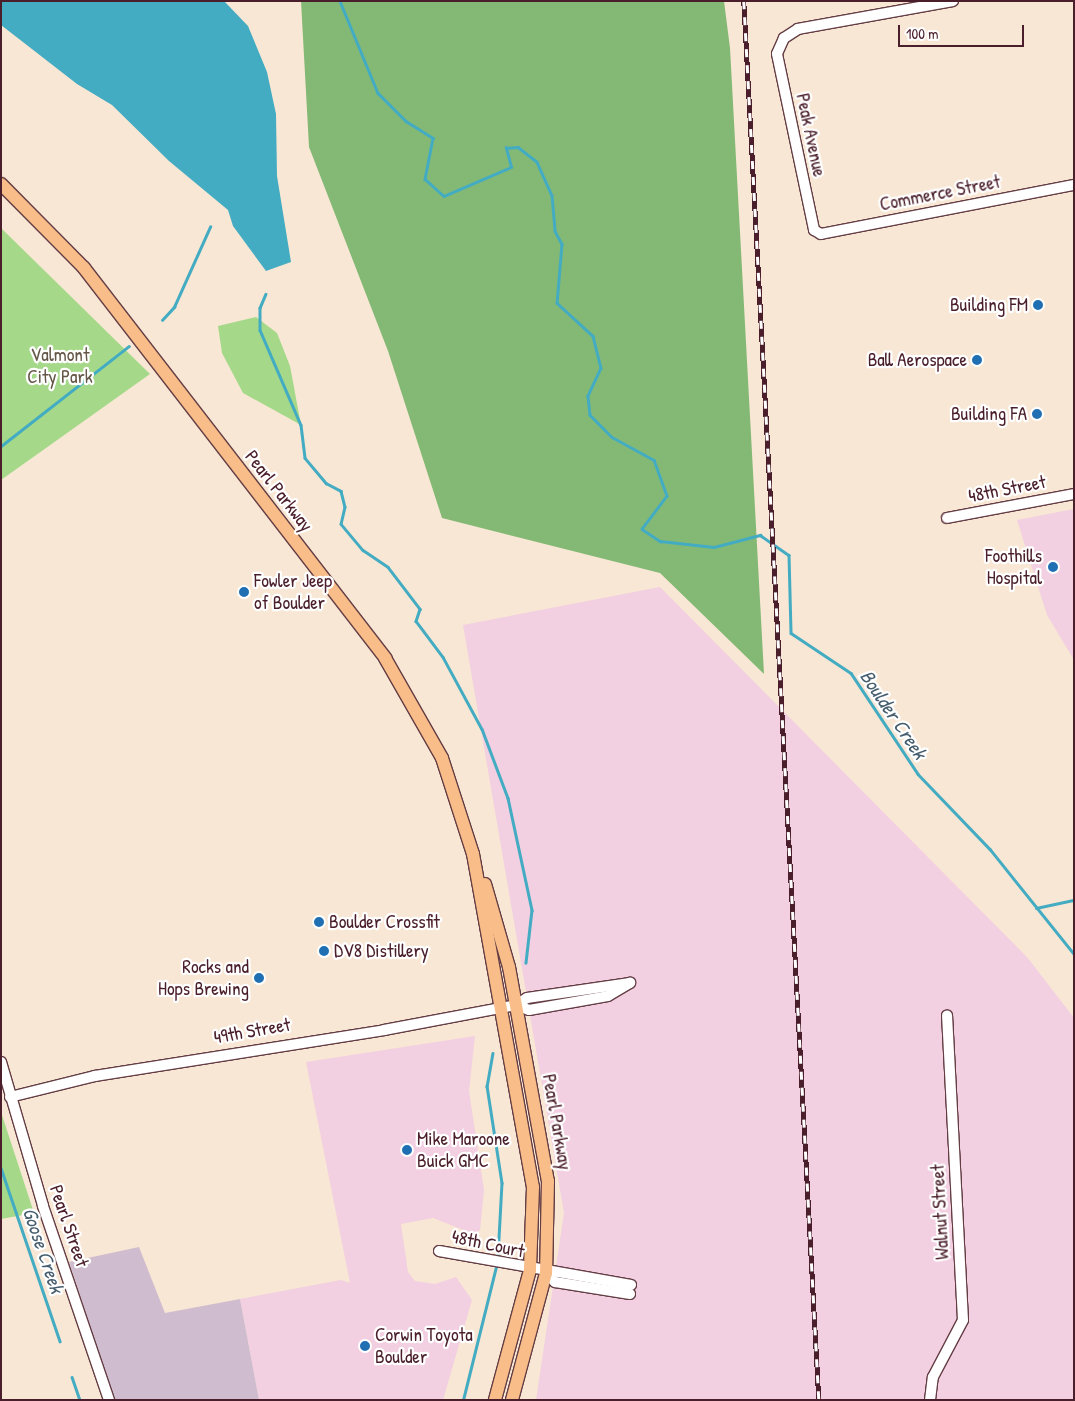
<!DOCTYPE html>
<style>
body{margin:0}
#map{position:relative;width:1075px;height:1401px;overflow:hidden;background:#f8e7d4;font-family:"Patrick Hand",sans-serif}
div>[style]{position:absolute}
.built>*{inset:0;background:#f2cfe1}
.industrial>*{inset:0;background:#cfbdcf}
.green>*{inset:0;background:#a5d989}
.forest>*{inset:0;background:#84b975}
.water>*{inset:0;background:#43acc2}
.stream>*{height:2.5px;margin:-1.25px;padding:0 1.25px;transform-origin:1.25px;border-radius:1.25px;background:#43acc2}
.roads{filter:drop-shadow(1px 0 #643d44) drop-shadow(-1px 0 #643d44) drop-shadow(0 1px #643d44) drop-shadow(0 -1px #643d44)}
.minor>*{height:10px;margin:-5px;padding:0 5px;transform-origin:5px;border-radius:5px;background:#fff}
.major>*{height:12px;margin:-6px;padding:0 6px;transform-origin:6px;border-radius:6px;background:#f8bd89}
.rail>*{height:4.5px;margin-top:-2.25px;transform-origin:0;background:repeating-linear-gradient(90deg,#fff 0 8px,#4a1f2b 0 16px);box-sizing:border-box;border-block:1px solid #4a1f2b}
.dots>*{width:14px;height:14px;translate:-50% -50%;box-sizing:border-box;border:2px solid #fff;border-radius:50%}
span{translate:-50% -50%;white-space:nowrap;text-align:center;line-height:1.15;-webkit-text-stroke:4.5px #fff;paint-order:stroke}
.street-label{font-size:19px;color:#4a1f2b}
.poi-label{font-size:19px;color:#4a1f2b}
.right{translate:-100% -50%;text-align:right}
.left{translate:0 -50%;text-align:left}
.park-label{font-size:19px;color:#655747}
.water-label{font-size:20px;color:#475e6f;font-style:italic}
.frame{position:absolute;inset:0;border:2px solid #4a1f2b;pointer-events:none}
.scale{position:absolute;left:898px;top:25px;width:126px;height:22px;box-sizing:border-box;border:2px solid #4a1f2b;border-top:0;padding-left:6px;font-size:15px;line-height:18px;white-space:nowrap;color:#4a1f2b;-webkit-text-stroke:4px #fff;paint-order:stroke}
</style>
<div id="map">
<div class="built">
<i style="clip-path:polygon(1074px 509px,1074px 660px,1047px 615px,1017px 520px)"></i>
<i style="clip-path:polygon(660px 587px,1027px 957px,1074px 1018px,1074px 1400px,536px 1400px,564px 1213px,463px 625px)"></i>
<i style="clip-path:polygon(475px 1036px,469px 1091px,484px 1190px,480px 1230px,474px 1234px,433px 1218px,401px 1224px,408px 1272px,415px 1281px,435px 1284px,456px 1277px,472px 1300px,443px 1400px,259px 1400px,240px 1299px,341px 1280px,350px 1283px,306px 1062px)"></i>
</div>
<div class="industrial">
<i style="clip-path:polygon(139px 1247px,165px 1313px,240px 1299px,259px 1400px,114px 1400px,69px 1262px)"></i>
</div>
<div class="green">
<i style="clip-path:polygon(1px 228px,150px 374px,1px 480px)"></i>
<i style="clip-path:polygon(256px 317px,277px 333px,290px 366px,301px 425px,243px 393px,222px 353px,218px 326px)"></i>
<i style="clip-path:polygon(1px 1112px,34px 1213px,1px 1219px)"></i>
</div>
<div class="forest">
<i style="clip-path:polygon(301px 1px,724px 1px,730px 48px,764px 674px,660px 573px,442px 518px,388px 351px,309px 147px)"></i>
</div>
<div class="water">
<i style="clip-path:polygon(1px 1px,224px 1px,248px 26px,267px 72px,276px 114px,277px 176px,291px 262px,266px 271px,233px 226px,228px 210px,169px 161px,112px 105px,77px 84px,1px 25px)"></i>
</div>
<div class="stream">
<i style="left:340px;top:1px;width:100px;rotate:67.6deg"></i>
<i style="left:378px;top:93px;width:40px;rotate:45deg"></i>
<i style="left:406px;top:121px;width:32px;rotate:32deg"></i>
<i style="left:433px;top:138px;width:42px;rotate:101deg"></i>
<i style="left:425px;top:179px;width:25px;rotate:42deg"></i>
<i style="left:444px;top:196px;width:73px;rotate:-23.4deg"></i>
<i style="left:511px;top:167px;width:20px;rotate:-105deg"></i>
<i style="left:506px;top:148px;width:12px;rotate:-5deg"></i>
<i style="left:518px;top:147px;width:24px;rotate:38deg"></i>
<i style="left:537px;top:162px;width:36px;rotate:66deg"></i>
<i style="left:552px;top:195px;width:36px;rotate:85deg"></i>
<i style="left:555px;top:231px;width:15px;rotate:62deg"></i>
<i style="left:562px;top:244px;width:59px;rotate:94.8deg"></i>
<i style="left:557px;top:303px;width:49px;rotate:42.5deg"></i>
<i style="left:593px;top:336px;width:33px;rotate:76deg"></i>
<i style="left:601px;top:368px;width:31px;rotate:115deg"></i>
<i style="left:588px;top:396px;width:19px;rotate:84deg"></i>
<i style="left:590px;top:415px;width:31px;rotate:45deg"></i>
<i style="left:612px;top:437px;width:48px;rotate:28.7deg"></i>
<i style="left:654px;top:460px;width:38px;rotate:70deg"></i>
<i style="left:667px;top:496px;width:41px;rotate:127.1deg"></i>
<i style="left:642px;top:529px;width:22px;rotate:34deg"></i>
<i style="left:660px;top:541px;width:54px;rotate:6.3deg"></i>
<i style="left:714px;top:547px;width:48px;rotate:-14.6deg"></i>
<i style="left:760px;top:535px;width:35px;rotate:35deg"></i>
<i style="left:789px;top:555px;width:78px;rotate:88.5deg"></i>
<i style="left:791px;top:633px;width:72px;rotate:33.7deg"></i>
<i style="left:851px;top:673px;width:121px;rotate:56.4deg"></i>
<i style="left:918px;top:774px;width:104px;rotate:46.2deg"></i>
<i style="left:990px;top:849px;width:134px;rotate:51.3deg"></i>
<i style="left:266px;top:294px;width:15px;rotate:113deg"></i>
<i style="left:260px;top:308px;width:22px;rotate:90deg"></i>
<i style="left:260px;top:330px;width:103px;rotate:66.7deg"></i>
<i style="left:301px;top:425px;width:33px;rotate:83deg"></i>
<i style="left:305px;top:458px;width:33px;rotate:50deg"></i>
<i style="left:326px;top:483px;width:17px;rotate:28deg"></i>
<i style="left:341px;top:491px;width:16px;rotate:76deg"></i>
<i style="left:345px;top:507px;width:17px;rotate:103deg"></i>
<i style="left:341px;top:524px;width:34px;rotate:50deg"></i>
<i style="left:363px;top:550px;width:30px;rotate:34deg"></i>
<i style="left:388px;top:567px;width:53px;rotate:52.7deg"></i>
<i style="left:420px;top:609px;width:13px;rotate:108deg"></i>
<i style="left:416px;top:621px;width:45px;rotate:53.1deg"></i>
<i style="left:443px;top:657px;width:82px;rotate:61.6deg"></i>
<i style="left:482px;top:729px;width:74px;rotate:69.4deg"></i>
<i style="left:508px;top:798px;width:115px;rotate:77.9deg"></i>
<i style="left:532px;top:910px;width:53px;rotate:96.5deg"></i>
<i style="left:162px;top:320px;width:18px;rotate:-47deg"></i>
<i style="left:174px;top:307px;width:88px;rotate:-65.8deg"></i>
<i style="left:1px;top:446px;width:162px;rotate:-38deg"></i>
<i style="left:1036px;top:908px;width:39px;rotate:-12deg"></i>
<i style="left:493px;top:1053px;width:34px;rotate:100deg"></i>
<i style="left:487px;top:1086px;width:98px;rotate:81.2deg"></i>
<i style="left:502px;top:1183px;width:75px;rotate:93.1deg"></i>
<i style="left:1px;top:1168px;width:183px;rotate:71.2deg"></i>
<i style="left:72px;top:1377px;width:24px;rotate:71deg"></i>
<i style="left:463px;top:1400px;width:141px;rotate:-76.1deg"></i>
</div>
<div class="roads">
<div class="minor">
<i style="left:953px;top:1px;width:158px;rotate:169.8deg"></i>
<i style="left:798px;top:29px;width:17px;rotate:147deg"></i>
<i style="left:784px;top:38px;width:17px;rotate:114deg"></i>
<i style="left:777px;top:54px;width:180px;rotate:78.1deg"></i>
<i style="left:814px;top:230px;width:8px;rotate:30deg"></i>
<i style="left:821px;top:234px;width:258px;rotate:-11deg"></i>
<i style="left:947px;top:518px;width:129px;rotate:-10.7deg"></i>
<i style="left:516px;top:1005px;width:14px;rotate:21deg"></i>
<i style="left:529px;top:1010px;width:80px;rotate:-10deg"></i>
<i style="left:608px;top:996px;width:26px;rotate:-31deg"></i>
<i style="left:1px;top:1062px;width:150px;rotate:73.7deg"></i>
<i style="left:43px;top:1206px;width:205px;rotate:71.2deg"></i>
<i style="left:10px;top:1097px;width:88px;rotate:-13.9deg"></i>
<i style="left:95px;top:1076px;width:293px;rotate:-9deg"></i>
<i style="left:384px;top:1030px;width:134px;rotate:-10.7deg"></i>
<i style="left:516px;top:1005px;width:13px;rotate:-32deg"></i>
<i style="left:527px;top:998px;width:104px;rotate:-8.3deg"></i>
<i style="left:439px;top:1251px;width:195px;rotate:10deg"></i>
<i style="left:546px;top:1273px;width:13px;rotate:45deg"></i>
<i style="left:555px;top:1282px;width:76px;rotate:9.1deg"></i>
<i style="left:930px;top:1400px;width:23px;rotate:-83deg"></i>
<i style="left:933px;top:1377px;width:64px;rotate:-62.2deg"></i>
<i style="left:963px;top:1320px;width:305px;rotate:-93deg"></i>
</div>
<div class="major">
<i style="left:1px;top:184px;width:118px;rotate:45.3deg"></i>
<i style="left:84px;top:268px;width:493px;rotate:52.3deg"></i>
<i style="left:385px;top:658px;width:115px;rotate:60.3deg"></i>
<i style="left:442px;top:758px;width:101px;rotate:72.1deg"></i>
<i style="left:473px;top:854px;width:338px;rotate:79.8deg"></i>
<i style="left:533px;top:1187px;width:83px;rotate:92.1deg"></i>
<i style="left:530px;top:1270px;width:135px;rotate:105.1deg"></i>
<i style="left:485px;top:884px;width:86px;rotate:73.9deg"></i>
<i style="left:509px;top:967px;width:218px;rotate:79.7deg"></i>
<i style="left:548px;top:1181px;width:92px;rotate:91.2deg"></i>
<i style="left:546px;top:1273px;width:131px;rotate:105deg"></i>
</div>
</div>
<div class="rail">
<i style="left:744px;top:1px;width:1401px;rotate:86.93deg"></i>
</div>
<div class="dots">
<i style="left:1038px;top:305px;background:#1f6fb2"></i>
<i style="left:977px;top:360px;background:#1f6fb2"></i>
<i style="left:1037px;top:414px;background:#1f6fb2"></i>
<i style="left:1053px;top:567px;background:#1f6fb2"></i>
<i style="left:244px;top:592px;background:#1f6fb2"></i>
<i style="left:319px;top:922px;background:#1f6fb2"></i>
<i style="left:324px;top:951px;background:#1f6fb2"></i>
<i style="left:259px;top:978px;background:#1f6fb2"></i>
<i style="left:407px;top:1150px;background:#1f6fb2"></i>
<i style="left:365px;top:1346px;background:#1f6fb2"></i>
</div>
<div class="street-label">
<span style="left:811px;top:135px;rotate:78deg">Peak Avenue</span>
<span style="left:940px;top:193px;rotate:-11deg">Commerce Street</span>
<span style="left:1007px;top:489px;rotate:-11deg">48th Street</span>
<span style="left:279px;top:491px;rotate:52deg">Pearl Parkway</span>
<span style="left:252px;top:1031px;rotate:-10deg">49th Street</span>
<span style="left:557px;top:1122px;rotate:80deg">Pearl Parkway</span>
<span style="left:940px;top:1212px;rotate:-93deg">Walnut Street</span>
<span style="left:69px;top:1226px;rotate:71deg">Pearl Street</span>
<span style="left:488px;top:1244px;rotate:12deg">48th Court</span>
</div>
<div class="poi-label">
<span class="right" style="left:1028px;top:305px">Building FM</span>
<span class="right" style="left:967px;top:360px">Ball Aerospace</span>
<span class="right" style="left:1027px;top:414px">Building FA</span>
<span class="right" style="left:1042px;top:567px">Foothills<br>Hospital</span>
<span class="left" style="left:254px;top:592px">Fowler Jeep<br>of Boulder</span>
<span class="left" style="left:329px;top:922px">Boulder Crossfit</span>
<span class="left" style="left:334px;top:951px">DV8 Distillery</span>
<span class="right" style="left:249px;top:978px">Rocks and<br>Hops Brewing</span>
<span class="left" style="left:417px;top:1150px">Mike Maroone<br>Buick GMC</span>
<span class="left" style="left:375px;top:1346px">Corwin Toyota<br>Boulder</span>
</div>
<div class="park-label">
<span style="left:60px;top:366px">Valmont<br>City Park</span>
</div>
<div class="water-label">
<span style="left:894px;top:714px;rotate:56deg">Boulder Creek</span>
<span style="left:44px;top:1250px;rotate:71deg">Goose Creek</span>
</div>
<div class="frame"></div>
<div class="scale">100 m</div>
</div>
